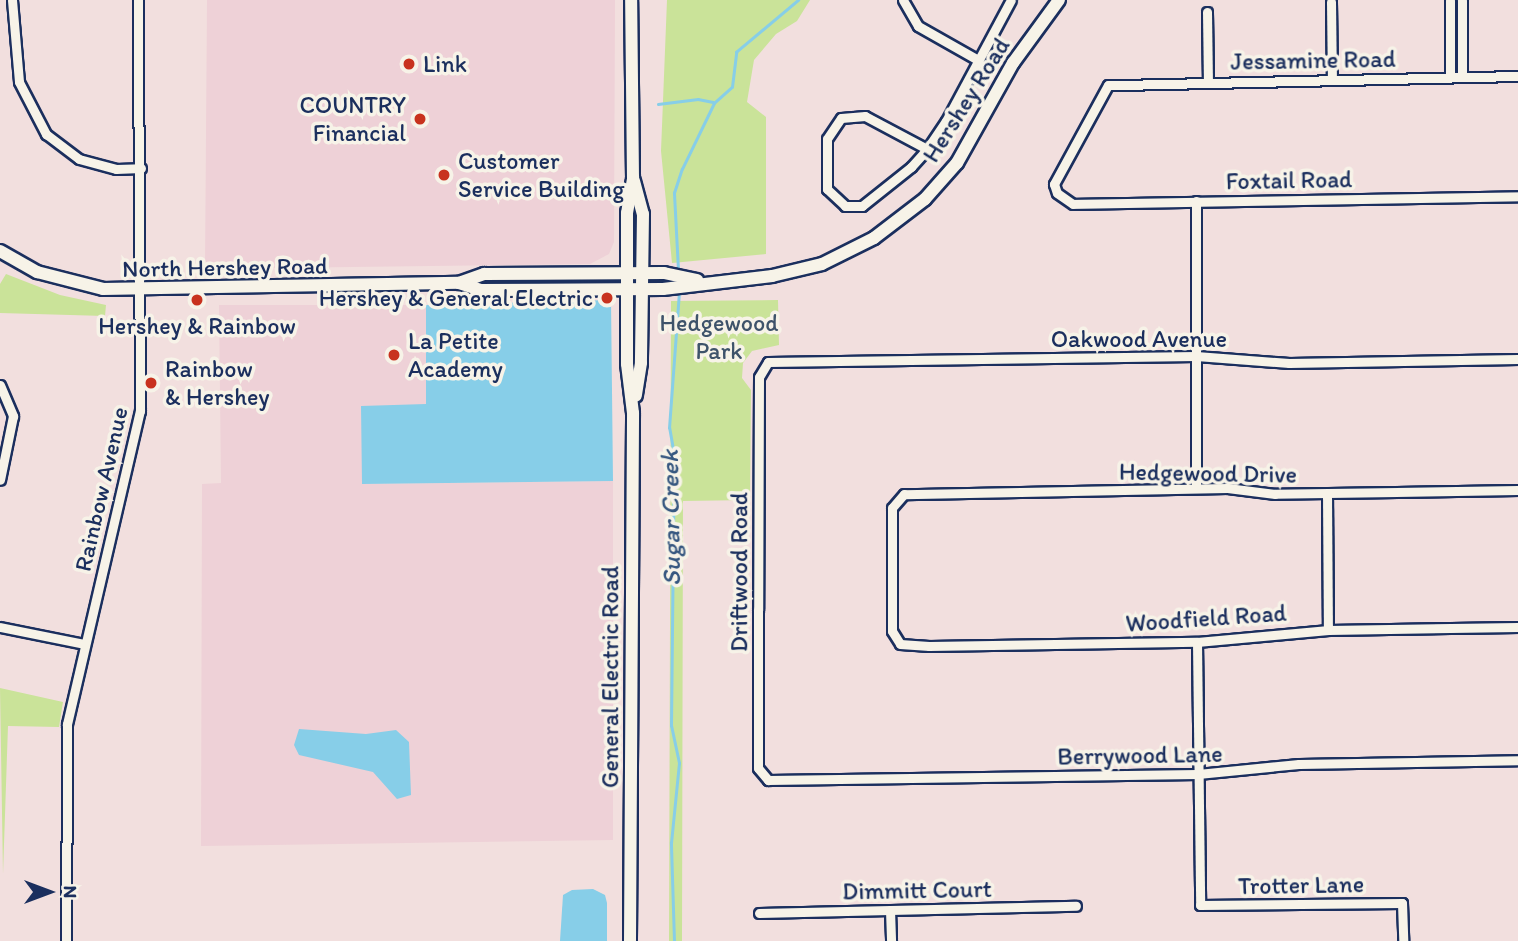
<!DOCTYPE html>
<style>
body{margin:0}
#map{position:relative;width:1518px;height:941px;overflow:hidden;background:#f2dfde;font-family:Itim,sans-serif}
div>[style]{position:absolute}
.built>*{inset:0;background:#eed1d7}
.green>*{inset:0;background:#cae399}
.water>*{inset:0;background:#87cee8}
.stream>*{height:2.5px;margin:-1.25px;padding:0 1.25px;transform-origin:1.25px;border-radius:1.25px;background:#87cee8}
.roads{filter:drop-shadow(2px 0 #1b2f5e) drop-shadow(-2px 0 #1b2f5e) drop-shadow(0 2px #1b2f5e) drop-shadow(0 -2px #1b2f5e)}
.street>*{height:9px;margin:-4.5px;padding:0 4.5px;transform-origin:4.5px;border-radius:4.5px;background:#f7f3e8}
.secondary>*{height:12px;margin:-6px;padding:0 6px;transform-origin:6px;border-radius:6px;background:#f7f3e8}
.dots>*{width:19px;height:19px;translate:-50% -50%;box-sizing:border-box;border:4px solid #f7f3e8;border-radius:50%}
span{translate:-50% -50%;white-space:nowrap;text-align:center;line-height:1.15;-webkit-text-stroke:7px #f7f3e8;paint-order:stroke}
.street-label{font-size:24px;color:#1b2f5e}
.poi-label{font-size:24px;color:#1b2f5e}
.left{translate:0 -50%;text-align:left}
.right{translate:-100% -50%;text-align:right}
.park-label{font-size:24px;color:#3e536a}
.water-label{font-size:26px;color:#365780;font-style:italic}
.north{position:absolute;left:14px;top:857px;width:70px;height:70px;-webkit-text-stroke:5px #f7f3e8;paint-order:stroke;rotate:90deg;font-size:19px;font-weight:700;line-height:28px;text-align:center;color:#1b2f5e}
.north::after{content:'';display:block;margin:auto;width:24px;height:32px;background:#1b2f5e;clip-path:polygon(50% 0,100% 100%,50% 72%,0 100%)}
</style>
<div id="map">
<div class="built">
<i style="clip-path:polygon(207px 0,615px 0,614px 242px,609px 254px,590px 264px,205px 269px)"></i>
<i style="clip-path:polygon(219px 305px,426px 305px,426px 404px,362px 484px,613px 481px,613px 840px,201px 846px,202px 484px,221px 483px)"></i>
</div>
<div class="green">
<i style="clip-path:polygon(667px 0,810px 0,797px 21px,776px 34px,754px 60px,747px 102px,766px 117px,766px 254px,672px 263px,661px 151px)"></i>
<i style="clip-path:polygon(6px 274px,60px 295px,106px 305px,105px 316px,0 313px,0 284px)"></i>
<i style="clip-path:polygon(778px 300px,779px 345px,752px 351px,743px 363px,742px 378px,751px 390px,750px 500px,683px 501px,682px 941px,669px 941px,671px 301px)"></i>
<i style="clip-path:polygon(0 688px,63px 702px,59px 727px,8px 726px,3px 874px)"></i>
</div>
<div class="water">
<i style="clip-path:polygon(611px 300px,613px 481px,362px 484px,361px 406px,426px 404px,426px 305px)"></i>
<i style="clip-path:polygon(299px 729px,366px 734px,396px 730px,409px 742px,411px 795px,397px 799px,373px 772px,299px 755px,294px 745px)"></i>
<i style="clip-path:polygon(593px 889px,605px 895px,607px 903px,607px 941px,560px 941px,563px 895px,572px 890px)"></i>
</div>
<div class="stream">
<i style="left:658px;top:104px;width:40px;rotate:-7.1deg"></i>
<i style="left:698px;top:99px;width:15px;rotate:11deg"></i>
<i style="left:678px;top:270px;width:77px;rotate:-93deg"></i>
<i style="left:674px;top:193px;width:25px;rotate:-72deg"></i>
<i style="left:682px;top:169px;width:73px;rotate:-64.1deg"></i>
<i style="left:714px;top:103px;width:24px;rotate:-42deg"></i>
<i style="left:732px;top:87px;width:35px;rotate:-83deg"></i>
<i style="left:736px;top:52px;width:81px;rotate:-40deg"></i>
<i style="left:674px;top:941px;width:98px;rotate:-91.8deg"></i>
<i style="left:671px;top:843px;width:80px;rotate:-84.3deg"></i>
<i style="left:679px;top:763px;width:38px;rotate:-102deg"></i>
<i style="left:671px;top:726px;width:271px;rotate:-89.4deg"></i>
<i style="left:674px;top:455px;width:27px;rotate:-100deg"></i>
<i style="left:669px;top:428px;width:137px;rotate:-85.8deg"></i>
</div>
<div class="roads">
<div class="street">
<i style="left:12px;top:0;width:82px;rotate:85.1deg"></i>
<i style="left:19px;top:82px;width:59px;rotate:62.6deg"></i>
<i style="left:46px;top:134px;width:41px;rotate:37.1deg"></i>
<i style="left:79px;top:159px;width:38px;rotate:15deg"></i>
<i style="left:116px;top:169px;width:25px;rotate:-2deg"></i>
<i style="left:903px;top:0;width:30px;rotate:60deg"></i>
<i style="left:918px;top:26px;width:69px;rotate:29.5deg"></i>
<i style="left:1331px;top:2px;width:77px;rotate:89.3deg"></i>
<i style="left:1207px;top:12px;width:69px;rotate:89.2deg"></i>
<i style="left:1518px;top:76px;width:410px;rotate:178.7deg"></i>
<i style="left:1108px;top:85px;width:113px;rotate:118.6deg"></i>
<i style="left:1054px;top:184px;width:9px;rotate:72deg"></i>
<i style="left:1057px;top:193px;width:19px;rotate:35deg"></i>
<i style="left:1073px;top:204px;width:445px;rotate:-1deg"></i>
<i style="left:1450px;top:77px;width:77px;rotate:-90deg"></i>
<i style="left:1462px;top:77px;width:77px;rotate:-90deg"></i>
<i style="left:927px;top:149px;width:70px;rotate:-152deg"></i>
<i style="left:865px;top:116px;width:24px;rotate:175deg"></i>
<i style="left:841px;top:118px;width:25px;rotate:124deg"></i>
<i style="left:827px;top:139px;width:50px;rotate:90deg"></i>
<i style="left:827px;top:189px;width:25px;rotate:43deg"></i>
<i style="left:845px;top:206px;width:17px"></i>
<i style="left:862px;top:206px;width:63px;rotate:-38.5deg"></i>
<i style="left:911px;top:167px;width:24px;rotate:-48deg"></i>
<i style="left:927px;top:149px;width:34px;rotate:-56deg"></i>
<i style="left:946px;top:121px;width:137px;rotate:-61.8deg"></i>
<i style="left:1196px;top:201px;width:287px;rotate:90deg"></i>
<i style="left:1518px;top:359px;width:229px;rotate:179deg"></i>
<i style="left:1289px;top:363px;width:93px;rotate:-175.7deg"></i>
<i style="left:1196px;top:356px;width:428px;rotate:179.2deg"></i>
<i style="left:768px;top:362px;width:17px;rotate:121deg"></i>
<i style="left:759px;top:377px;width:233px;rotate:90.2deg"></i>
<i style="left:758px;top:610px;width:158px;rotate:90deg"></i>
<i style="left:758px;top:768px;width:16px;rotate:50deg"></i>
<i style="left:768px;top:780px;width:430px;rotate:-0.8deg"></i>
<i style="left:1198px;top:774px;width:101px;rotate:-5.7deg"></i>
<i style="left:1299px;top:764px;width:219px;rotate:-1deg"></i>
<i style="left:0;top:385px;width:34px;rotate:67deg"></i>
<i style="left:13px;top:416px;width:65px;rotate:101.5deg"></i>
<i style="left:1518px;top:490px;width:243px;rotate:179.1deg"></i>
<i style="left:1275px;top:494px;width:48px;rotate:-172.9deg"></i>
<i style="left:1227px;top:488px;width:323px;rotate:178.9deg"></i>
<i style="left:904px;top:494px;width:18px;rotate:131deg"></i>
<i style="left:892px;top:508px;width:123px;rotate:90deg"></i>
<i style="left:892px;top:631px;width:15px;rotate:58deg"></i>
<i style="left:900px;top:644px;width:29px;rotate:4deg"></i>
<i style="left:929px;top:646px;width:268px;rotate:-0.9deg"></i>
<i style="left:1197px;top:642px;width:132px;rotate:-5.2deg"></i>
<i style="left:1328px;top:630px;width:190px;rotate:-0.9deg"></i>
<i style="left:1327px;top:494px;width:136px;rotate:89.6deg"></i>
<i style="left:0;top:627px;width:86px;rotate:11.4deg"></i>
<i style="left:1197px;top:642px;width:263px;rotate:89.3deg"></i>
<i style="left:1200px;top:905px;width:202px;rotate:-0.6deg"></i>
<i style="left:1402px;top:903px;width:38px;rotate:88deg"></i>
<i style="left:890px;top:910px;width:31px;rotate:88deg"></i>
<i style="left:759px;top:913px;width:317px;rotate:-1.3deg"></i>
<i style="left:66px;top:941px;width:217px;rotate:-89.7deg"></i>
<i style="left:67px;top:724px;width:321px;rotate:-76.9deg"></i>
<i style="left:140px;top:411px;width:411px;rotate:-90.3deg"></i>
</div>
<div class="secondary">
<i style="left:634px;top:181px;width:34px;rotate:75deg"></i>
<i style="left:643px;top:214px;width:149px;rotate:90.8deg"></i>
<i style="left:641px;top:363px;width:33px;rotate:99deg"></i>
<i style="left:0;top:251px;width:43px;rotate:29.6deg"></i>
<i style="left:37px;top:272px;width:68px;rotate:14.4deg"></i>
<i style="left:103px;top:289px;width:356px;rotate:-1deg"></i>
<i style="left:459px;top:283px;width:27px;rotate:-20deg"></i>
<i style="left:484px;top:274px;width:180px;rotate:-0.3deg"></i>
<i style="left:664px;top:273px;width:34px;rotate:12deg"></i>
<i style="left:459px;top:283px;width:22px;rotate:18deg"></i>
<i style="left:480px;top:290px;width:183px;rotate:-0.3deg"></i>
<i style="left:663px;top:289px;width:110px;rotate:-6.8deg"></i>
<i style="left:772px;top:276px;width:51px;rotate:-13.5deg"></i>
<i style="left:822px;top:264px;width:58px;rotate:-26.6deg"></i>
<i style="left:874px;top:238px;width:64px;rotate:-37.4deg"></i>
<i style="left:925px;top:199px;width:48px;rotate:-48.4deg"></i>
<i style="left:957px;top:163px;width:115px;rotate:-60.8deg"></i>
<i style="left:1013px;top:63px;width:78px;rotate:-53.9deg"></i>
<i style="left:630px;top:941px;width:528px;rotate:-89.67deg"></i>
<i style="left:633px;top:413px;width:49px;rotate:-97deg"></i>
<i style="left:627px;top:364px;width:151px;rotate:-90deg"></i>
<i style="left:627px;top:213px;width:36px;rotate:-80deg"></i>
<i style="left:633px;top:178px;width:178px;rotate:-90.6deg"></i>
</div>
</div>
<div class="dots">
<i style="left:409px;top:64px;background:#c8321e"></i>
<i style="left:420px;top:119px;background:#c8321e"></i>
<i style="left:444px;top:175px;background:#c8321e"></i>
<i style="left:607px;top:298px;background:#c8321e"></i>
<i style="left:197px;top:300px;background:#c8321e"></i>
<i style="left:394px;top:355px;background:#c8321e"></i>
<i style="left:151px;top:383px;background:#c8321e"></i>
</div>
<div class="street-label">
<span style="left:1313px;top:60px;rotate:-1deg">Jessamine Road</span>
<span style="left:966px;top:100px;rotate:-58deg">Hershey Road</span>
<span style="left:1289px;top:180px;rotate:-1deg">Foxtail Road</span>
<span style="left:225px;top:267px;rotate:-1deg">North Hershey Road</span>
<span style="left:1139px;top:339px">Oakwood Avenue</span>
<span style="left:1208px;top:473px;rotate:1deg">Hedgewood Drive</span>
<span style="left:101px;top:489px;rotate:-77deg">Rainbow Avenue</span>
<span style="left:739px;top:572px;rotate:-90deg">Driftwood Road</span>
<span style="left:1206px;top:618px;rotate:-4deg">Woodfield Road</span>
<span style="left:610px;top:677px;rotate:-90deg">General Electric Road</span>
<span style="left:1140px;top:755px;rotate:-1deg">Berrywood Lane</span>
<span style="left:1301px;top:885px;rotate:-1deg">Trotter Lane</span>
<span style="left:917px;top:890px;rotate:-1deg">Dimmitt Court</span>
</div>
<div class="poi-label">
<span class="left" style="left:423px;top:64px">Link</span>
<span class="right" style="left:406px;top:119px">COUNTRY<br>Financial</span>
<span class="left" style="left:458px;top:175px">Customer<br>Service Building</span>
<span class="right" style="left:593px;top:298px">Hershey &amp; General Electric</span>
<span style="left:197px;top:326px">Hershey &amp; Rainbow</span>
<span class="left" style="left:408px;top:355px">La Petite<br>Academy</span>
<span class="left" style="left:165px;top:383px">Rainbow<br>&amp; Hershey</span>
</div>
<div class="park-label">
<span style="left:719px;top:337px">Hedgewood<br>Park</span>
</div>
<div class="water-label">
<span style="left:671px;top:518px;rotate:-91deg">Sugar Creek</span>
</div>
<div class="north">N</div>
</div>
